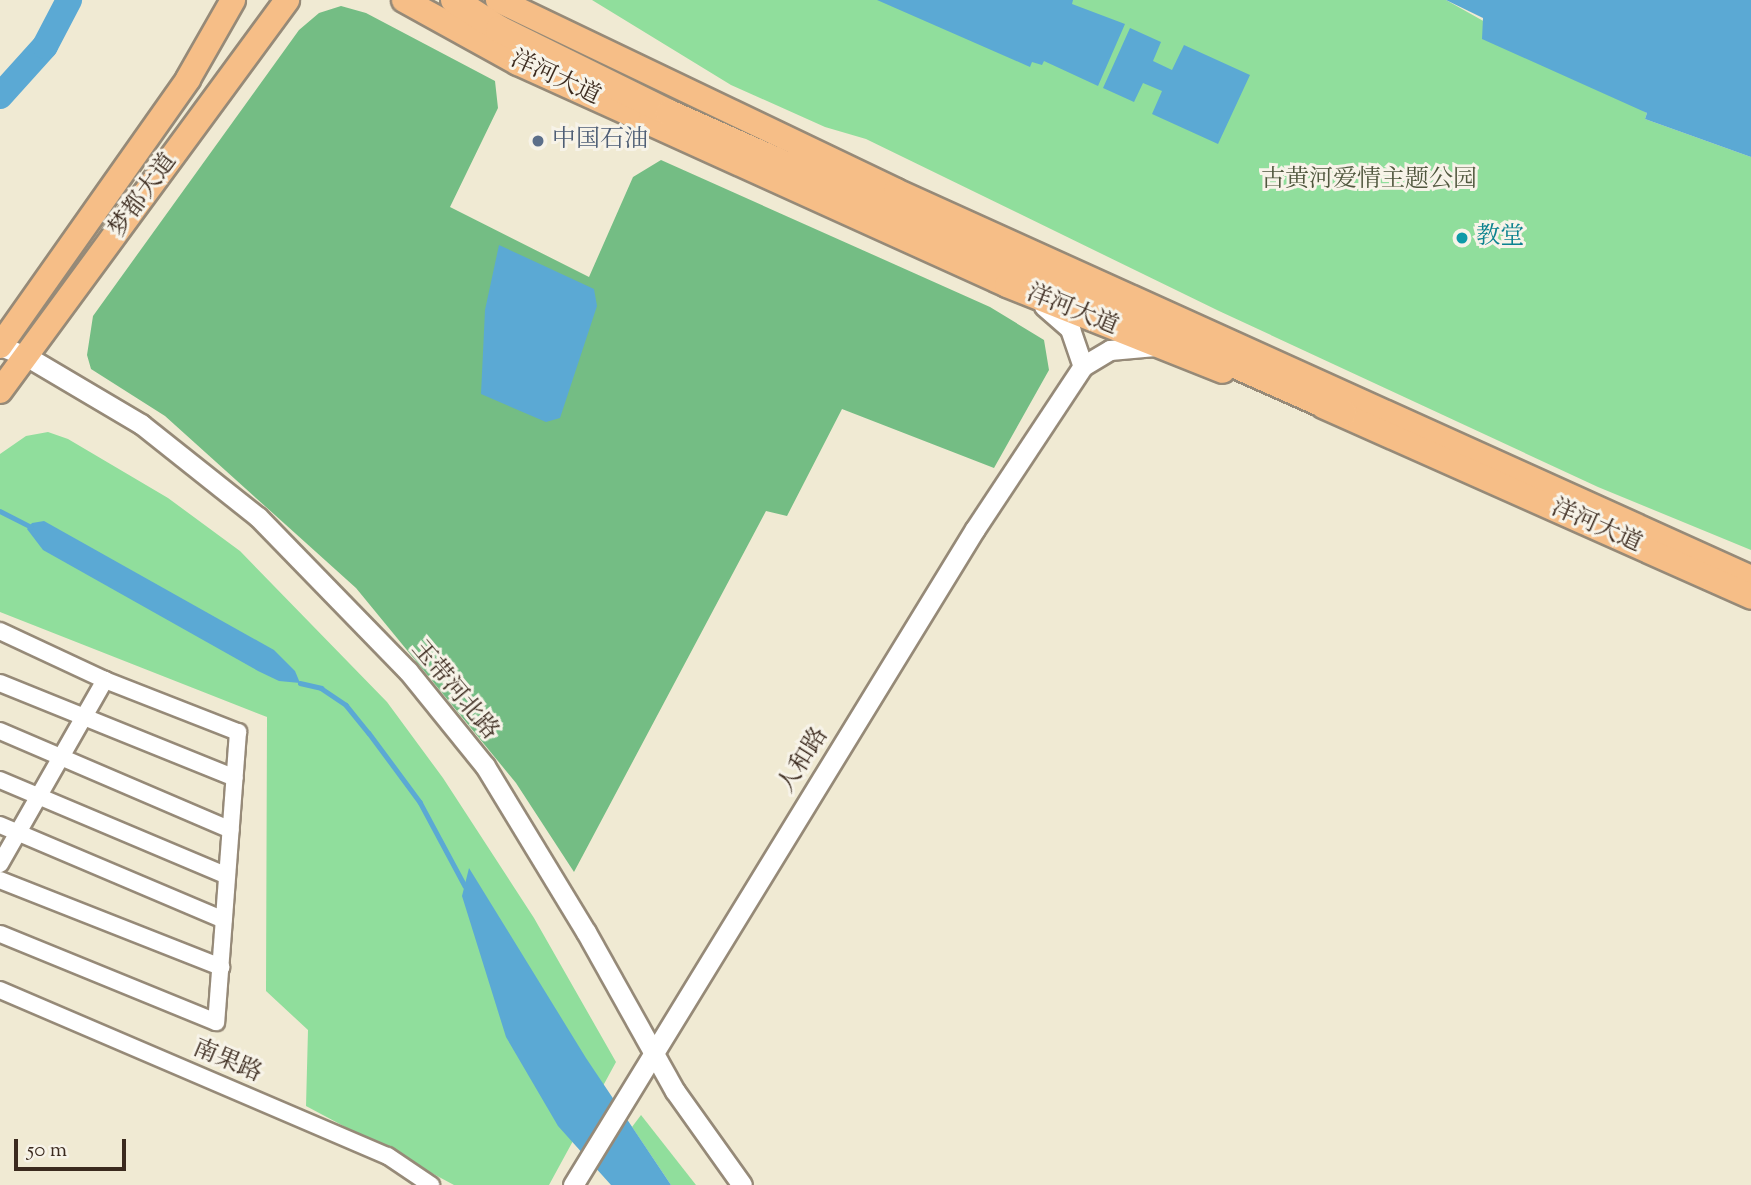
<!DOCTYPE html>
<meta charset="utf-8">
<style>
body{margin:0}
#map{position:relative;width:1751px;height:1185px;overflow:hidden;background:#f0ead3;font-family:"Sorts Mill Goudy","Noto Serif SC",serif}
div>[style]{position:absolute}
.green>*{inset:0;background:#90de9c}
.forest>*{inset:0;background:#74bd84}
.water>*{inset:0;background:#5ba9d4}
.stream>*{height:4.5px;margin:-2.25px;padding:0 2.25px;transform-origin:2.25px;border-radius:2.25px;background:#5ba9d4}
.river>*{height:26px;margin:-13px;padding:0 13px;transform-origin:13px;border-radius:13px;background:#5ba9d4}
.roads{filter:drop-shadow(2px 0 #968a78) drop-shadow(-2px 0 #968a78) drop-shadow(0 2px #968a78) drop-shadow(0 -2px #968a78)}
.minor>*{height:16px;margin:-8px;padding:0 8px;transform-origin:8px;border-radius:8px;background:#fff}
.tertiary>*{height:19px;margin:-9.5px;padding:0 9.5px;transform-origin:9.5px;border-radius:9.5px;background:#fff}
.primary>*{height:24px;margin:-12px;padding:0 12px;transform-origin:12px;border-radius:12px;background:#f6be87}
.trunk>*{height:26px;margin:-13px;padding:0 13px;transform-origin:13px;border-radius:13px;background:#f6be87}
.dots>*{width:19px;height:19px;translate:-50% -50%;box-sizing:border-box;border:4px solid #f7f3e8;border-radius:50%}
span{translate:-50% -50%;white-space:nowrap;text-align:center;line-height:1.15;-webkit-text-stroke:6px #f7f3e8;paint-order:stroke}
.street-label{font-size:24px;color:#3b2a1e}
.service-label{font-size:24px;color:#4e5e75}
.left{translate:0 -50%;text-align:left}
.park-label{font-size:24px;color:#50573e}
.culture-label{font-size:24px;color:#0d838f}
.scale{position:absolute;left:14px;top:1139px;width:112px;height:32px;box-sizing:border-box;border:4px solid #3b2a1e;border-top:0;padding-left:9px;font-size:21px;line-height:24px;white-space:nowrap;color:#3b2a1e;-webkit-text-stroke:5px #f7f3e8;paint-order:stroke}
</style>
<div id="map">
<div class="green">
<i style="clip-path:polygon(592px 0,1446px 0,1647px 113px,1645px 119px,1751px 157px,1751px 550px,1598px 487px,1219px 311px,866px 139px,825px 127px,731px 85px)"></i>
<i style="clip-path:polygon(48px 432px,68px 439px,168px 498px,240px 551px,387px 702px,443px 778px,534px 918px,616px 1062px,549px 1185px,454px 1185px,306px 1106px,308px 1030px,266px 991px,267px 717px,0 612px,0 454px,26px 436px)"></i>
<i style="clip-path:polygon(641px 1115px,696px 1185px,671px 1185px,632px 1127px)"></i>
</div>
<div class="forest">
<i style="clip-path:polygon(341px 6px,366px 13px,495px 81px,498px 108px,450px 207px,589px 277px,633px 177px,661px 160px,990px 307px,1044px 340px,1049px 370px,994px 468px,842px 409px,787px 516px,766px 511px,574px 872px,516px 783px,356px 588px,165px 416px,91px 369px,87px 355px,93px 316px,299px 30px,319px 13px)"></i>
</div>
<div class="water">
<i style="clip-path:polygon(877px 0,1073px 0,1072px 4px,1125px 24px,1098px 86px,1044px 61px,1042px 65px,1032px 62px,1030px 67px)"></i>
<i style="clip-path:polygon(1446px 0,1751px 0,1751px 157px,1645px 119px,1647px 113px,1482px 39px,1483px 18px)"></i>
<i style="clip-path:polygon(1130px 28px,1161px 42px,1153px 61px,1172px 70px,1184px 45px,1250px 75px,1218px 144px,1152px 114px,1162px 91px,1143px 83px,1134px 102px,1103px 88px)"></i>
<i style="clip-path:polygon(499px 245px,594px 289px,597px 306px,560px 418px,546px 422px,481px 394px,485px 310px)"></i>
<i style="clip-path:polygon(44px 521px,274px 650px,295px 671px,300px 683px,279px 681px,258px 671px,43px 550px,27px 529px,32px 523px)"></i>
<i style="clip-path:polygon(469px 868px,586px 1058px,671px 1185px,611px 1185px,558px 1126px,506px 1037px,462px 896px)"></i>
</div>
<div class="stream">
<i style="left:0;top:511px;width:34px;rotate:27deg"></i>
<i style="left:300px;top:683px;width:22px;rotate:13deg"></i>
<i style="left:321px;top:688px;width:30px;rotate:34deg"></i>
<i style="left:346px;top:705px;width:36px;rotate:51deg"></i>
<i style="left:369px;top:733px;width:86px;rotate:53.5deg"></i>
<i style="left:420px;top:802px;width:95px;rotate:61.8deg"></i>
</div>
<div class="river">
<i style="left:0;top:96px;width:67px;rotate:-48deg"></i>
<i style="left:45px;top:46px;width:52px;rotate:-62.4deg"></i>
</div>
<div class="roads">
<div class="minor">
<i style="left:0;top:631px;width:116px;rotate:25deg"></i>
<i style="left:105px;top:680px;width:143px;rotate:21.4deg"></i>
<i style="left:238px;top:732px;width:291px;rotate:94.3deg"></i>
<i style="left:216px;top:1022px;width:233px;rotate:-157.8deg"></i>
<i style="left:0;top:683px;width:253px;rotate:22deg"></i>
<i style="left:0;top:731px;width:251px;rotate:23.2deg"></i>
<i style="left:0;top:780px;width:246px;rotate:22.9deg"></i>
<i style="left:0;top:825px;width:243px;rotate:23deg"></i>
<i style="left:0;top:864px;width:212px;rotate:-60.3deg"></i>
<i style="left:0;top:880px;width:238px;rotate:21.5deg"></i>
<i style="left:0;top:990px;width:422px;rotate:23.2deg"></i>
<i style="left:388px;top:1156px;width:52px;rotate:34deg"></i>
</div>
<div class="tertiary">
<i style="left:1044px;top:306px;width:35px;rotate:41deg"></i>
<i style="left:1070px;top:329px;width:39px;rotate:71deg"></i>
<i style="left:1083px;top:366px;width:31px;rotate:-31deg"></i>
<i style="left:1110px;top:350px;width:45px;rotate:-5.1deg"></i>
<i style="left:0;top:346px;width:28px;rotate:21deg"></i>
<i style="left:26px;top:356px;width:134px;rotate:30.6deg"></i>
<i style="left:141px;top:424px;width:149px;rotate:38.5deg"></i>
<i style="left:258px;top:517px;width:215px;rotate:45.8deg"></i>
<i style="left:408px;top:671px;width:122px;rotate:51deg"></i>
<i style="left:485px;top:766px;width:194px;rotate:58.7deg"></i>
<i style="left:586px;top:932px;width:182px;rotate:60.8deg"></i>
<i style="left:675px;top:1091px;width:115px;rotate:54.5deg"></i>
<i style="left:573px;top:1185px;width:769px;rotate:-58.5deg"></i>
<i style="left:975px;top:529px;width:196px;rotate:-56.5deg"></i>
</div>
<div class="primary">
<i style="left:404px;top:0;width:130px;rotate:28.9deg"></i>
<i style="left:518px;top:63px;width:145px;rotate:24.4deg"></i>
<i style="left:650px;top:123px;width:392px;rotate:24.4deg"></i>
<i style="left:1007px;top:285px;width:232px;rotate:21.7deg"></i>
<i style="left:498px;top:0;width:441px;rotate:25.6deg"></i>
<i style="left:896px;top:191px;width:939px;rotate:24.35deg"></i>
<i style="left:0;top:346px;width:327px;rotate:-54.8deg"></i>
<i style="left:188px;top:79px;width:91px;rotate:-60.3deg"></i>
<i style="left:0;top:391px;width:485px;rotate:-53.7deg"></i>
<i style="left:1323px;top:406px;width:469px;rotate:24deg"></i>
</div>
<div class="trunk">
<i style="left:454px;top:0;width:54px;rotate:32.8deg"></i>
<i style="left:499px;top:29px;width:190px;rotate:26.3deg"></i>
<i style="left:669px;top:113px;width:738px;rotate:23.99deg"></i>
</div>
</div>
<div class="dots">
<i style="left:538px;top:141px;background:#5c6f8a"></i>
<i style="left:1462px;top:238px;background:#0f9aa8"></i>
</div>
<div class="street-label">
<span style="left:555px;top:79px;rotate:25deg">洋河大道</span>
<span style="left:144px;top:196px;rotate:-54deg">梦都大道</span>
<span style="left:1072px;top:311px;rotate:22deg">洋河大道</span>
<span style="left:1596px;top:527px;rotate:24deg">洋河大道</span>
<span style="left:454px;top:691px;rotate:50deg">玉带河北路</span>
<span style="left:804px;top:761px;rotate:-58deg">人和路</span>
<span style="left:227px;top:1062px;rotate:23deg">南果路</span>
</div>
<div class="service-label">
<span class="left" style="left:552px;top:141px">中国石油</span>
</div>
<div class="park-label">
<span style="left:1369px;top:181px">古黄河爱情主题公园</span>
</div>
<div class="culture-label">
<span class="left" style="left:1476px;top:238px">教堂</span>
</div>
<div class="scale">50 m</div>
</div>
